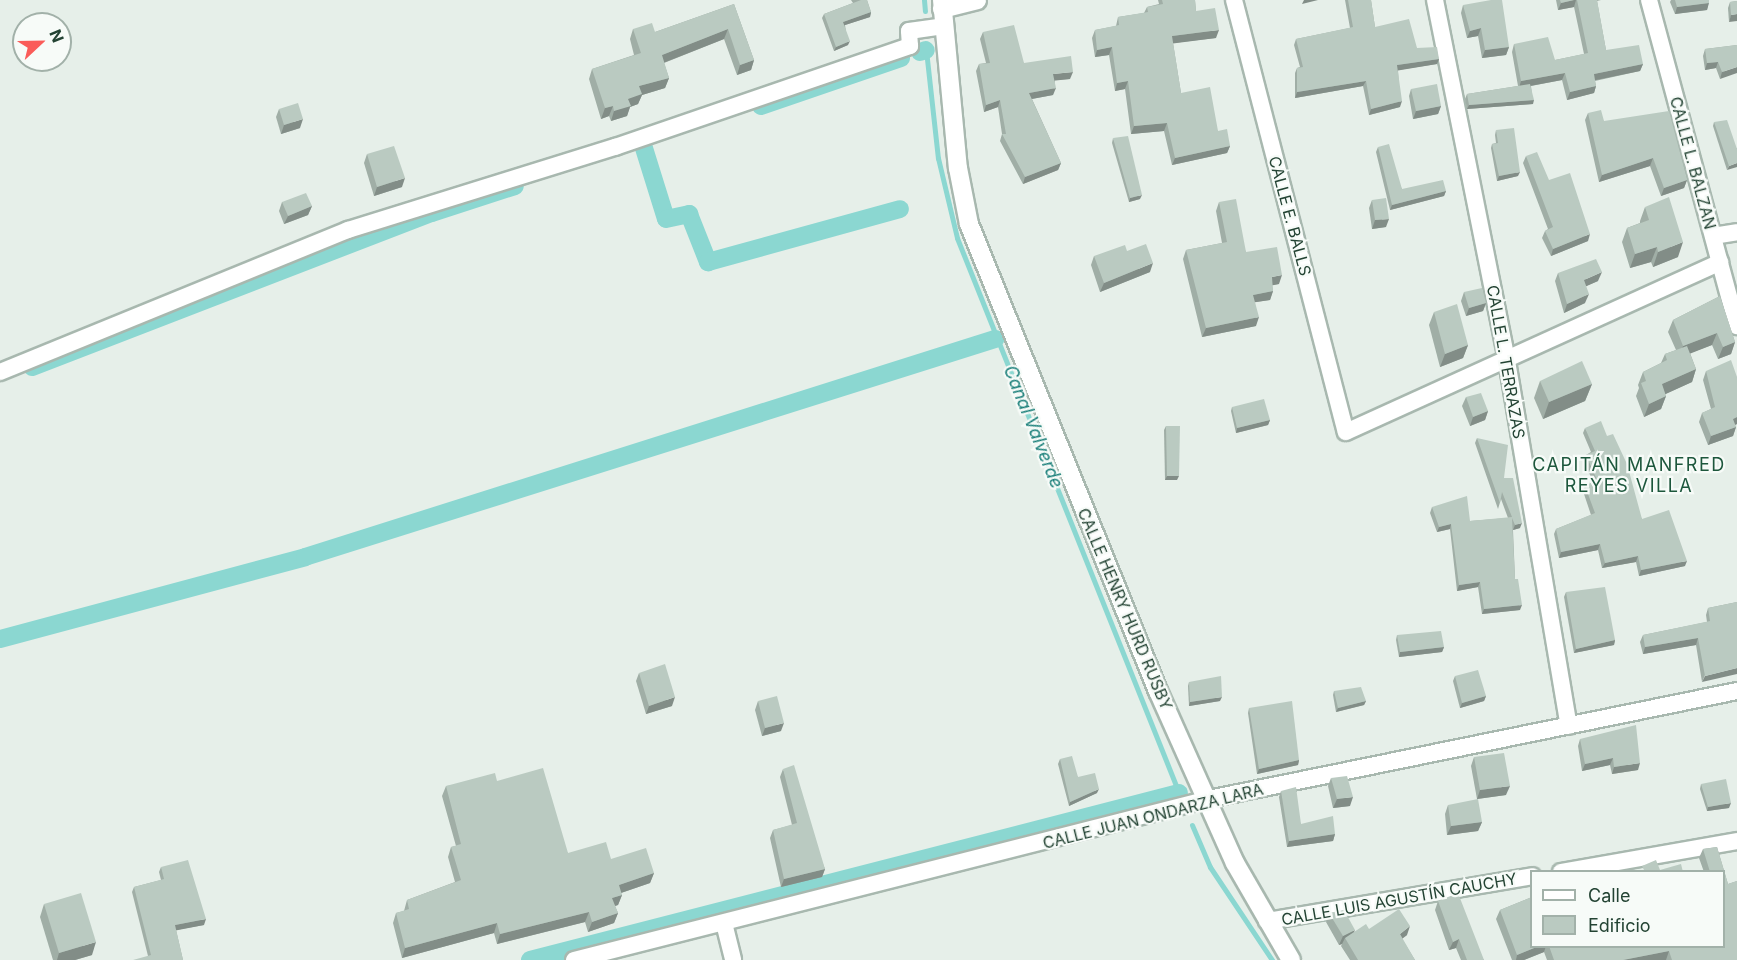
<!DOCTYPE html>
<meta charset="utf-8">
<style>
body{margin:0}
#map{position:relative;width:1737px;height:960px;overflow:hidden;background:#e6efe9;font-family:Inter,sans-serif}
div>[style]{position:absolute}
.stream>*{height:5px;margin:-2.5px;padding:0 2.5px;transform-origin:2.5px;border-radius:2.5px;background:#8bd7d1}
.canal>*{height:18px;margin:-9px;padding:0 9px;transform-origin:9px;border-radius:9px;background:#8bd7d1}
.roads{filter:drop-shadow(2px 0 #a8b8af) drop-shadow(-2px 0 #a8b8af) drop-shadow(0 2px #a8b8af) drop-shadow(0 -2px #a8b8af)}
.street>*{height:16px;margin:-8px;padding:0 8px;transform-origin:8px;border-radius:8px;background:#fff}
.secondary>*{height:18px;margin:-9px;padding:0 9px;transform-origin:9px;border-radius:9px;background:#fff}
.wall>*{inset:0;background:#a0aea6}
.shaded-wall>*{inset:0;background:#828d87}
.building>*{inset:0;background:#bacac1}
span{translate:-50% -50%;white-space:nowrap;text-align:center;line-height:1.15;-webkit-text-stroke:4.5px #f7fbf8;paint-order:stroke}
.street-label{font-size:16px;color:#234333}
.water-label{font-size:18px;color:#187e78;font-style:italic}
.neighbourhood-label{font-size:18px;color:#1d573c;letter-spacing:1.5px}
.legend{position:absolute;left:1530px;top:870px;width:195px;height:78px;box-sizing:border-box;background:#f7fbf8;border:2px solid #a2b1a9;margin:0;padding:8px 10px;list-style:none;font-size:18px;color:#234333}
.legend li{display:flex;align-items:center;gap:12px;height:30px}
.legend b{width:30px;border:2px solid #a2b1a9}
.north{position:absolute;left:12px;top:12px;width:60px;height:60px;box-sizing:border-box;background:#f7fbf8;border:2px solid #a2b1a9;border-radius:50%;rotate:68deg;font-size:16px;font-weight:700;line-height:24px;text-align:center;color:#234333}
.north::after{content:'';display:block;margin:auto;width:21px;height:27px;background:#fa5c59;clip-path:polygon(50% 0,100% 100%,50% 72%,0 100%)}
</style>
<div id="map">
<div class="stream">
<i style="left:924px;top:0;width:11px;rotate:85deg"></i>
<i style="left:926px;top:50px;width:109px;rotate:83.7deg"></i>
<i style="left:938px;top:158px;width:82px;rotate:76.6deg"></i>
<i style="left:957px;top:238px;width:598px;rotate:68.2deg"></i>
<i style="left:1192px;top:825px;width:46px;rotate:66.8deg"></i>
<i style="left:1210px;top:867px;width:112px;rotate:56.3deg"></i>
</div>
<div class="canal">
<i style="left:920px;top:52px;width:6px;rotate:-18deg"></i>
<i style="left:761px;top:106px;width:148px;rotate:-18.9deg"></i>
<i style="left:643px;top:145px;width:77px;rotate:72.7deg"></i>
<i style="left:666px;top:219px;width:24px;rotate:-12deg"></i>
<i style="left:689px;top:214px;width:52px;rotate:68.4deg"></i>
<i style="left:708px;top:262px;width:199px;rotate:-15.4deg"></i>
<i style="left:32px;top:367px;width:429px;rotate:-21.1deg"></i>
<i style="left:432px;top:213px;width:87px;rotate:-18deg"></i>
<i style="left:0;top:639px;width:316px;rotate:-15deg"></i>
<i style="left:305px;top:557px;width:724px;rotate:-17.53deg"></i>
<i style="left:530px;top:960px;width:670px;rotate:-14.43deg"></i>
</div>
<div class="roads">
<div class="street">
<i style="left:1234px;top:0;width:446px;rotate:75.5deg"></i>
<i style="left:1346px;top:432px;width:411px;rotate:-24.4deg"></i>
<i style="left:1435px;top:0;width:368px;rotate:78.7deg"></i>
<i style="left:1507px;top:361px;width:370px;rotate:80.4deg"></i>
<i style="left:1649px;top:0;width:338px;rotate:74.9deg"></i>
<i style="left:1713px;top:236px;width:24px;rotate:-9deg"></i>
<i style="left:0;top:372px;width:376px;rotate:-22.2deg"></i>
<i style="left:348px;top:230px;width:280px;rotate:-17.3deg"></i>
<i style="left:615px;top:147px;width:312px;rotate:-18.9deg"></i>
<i style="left:910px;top:46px;width:15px;rotate:-94deg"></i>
<i style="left:909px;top:31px;width:35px;rotate:-8deg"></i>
<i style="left:1561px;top:872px;width:179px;rotate:-10deg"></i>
<i style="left:1267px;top:921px;width:269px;rotate:-9.6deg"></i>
<i style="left:724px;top:923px;width:38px;rotate:76deg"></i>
<i style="left:574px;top:960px;width:655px;rotate:-14.23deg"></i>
<i style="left:1209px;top:799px;width:539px;rotate:-11.56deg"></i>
</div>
<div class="secondary">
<i style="left:942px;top:0;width:169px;rotate:84.6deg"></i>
<i style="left:958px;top:168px;width:57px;rotate:78.9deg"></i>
<i style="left:969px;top:224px;width:504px;rotate:67.97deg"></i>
<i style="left:1158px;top:691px;width:188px;rotate:65.9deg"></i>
<i style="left:1235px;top:863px;width:112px;rotate:60deg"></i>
<i style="left:942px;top:9px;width:36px;rotate:-14deg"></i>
</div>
</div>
<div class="wall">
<i style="clip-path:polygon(851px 0,867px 0,871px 12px,870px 17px,845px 25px,848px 45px,834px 51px,822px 18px,824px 14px,853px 3px)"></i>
<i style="clip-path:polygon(1158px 0,1195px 0,1196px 11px,1216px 38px,1173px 43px,1181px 93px,1218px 131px,1230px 146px,1227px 153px,1172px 165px,1164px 131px,1131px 134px,1125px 89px,1115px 91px,1109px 55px,1095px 57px,1092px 38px,1095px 30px,1116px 26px,1118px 17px,1144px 13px,1147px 7px,1159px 4px)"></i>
<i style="clip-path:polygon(1345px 0,1371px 0,1375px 27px,1439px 59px,1437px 64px,1398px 70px,1400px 107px,1369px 115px,1363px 86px,1295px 98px,1295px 73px,1297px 68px,1300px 67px,1294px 45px,1296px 39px,1350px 28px)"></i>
<i style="clip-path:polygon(1556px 0,1601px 0,1597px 1px,1606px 50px,1643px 64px,1640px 71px,1595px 81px,1596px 86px,1594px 93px,1567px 100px,1562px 80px,1531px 86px,1533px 104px,1467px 109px,1465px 99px,1467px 94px,1518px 86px,1512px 52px,1514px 44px,1555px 60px,1584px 54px,1574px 7px,1558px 10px)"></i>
<i style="clip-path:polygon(1671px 0,1709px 0,1707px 10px,1675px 14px,1670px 2px)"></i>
<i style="clip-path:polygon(1737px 1px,1729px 22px,1728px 8px,1730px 2px)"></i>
<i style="clip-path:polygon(734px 4px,754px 60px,751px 70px,737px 75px,724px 39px,664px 63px,669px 78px,665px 88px,642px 95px,638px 104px,630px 107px,627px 116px,611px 121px,609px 116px,601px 119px,589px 79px,592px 69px,634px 55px,630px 39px,633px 29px,655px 32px)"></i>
<i style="clip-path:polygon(1463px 5px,1509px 47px,1506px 55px,1482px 58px,1478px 36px,1467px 38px,1461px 13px)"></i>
<i style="clip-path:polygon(983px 32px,1024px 63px,1070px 79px,1055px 80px,1053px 95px,1032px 99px,1061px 163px,1058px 170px,1023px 184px,1000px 141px,1002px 134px,998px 107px,984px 112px,976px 71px,979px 64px,986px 63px,980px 39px)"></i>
<i style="clip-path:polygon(1737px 45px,1720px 79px,1716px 68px,1705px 70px,1703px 56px,1705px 49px)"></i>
<i style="clip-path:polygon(1411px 89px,1441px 106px,1438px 114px,1413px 119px,1409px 96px)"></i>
<i style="clip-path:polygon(279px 109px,300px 128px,281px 134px,276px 117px)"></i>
<i style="clip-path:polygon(1588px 113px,1604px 121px,1687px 180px,1684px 188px,1661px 196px,1650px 166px,1599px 182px,1585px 120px)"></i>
<i style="clip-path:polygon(1714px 122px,1737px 149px,1727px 170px,1713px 126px)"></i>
<i style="clip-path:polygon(1496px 130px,1518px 176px,1497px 181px,1491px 148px,1492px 144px,1496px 143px,1495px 135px)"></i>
<i style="clip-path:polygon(1113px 138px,1140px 199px,1129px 202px,1112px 143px)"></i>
<i style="clip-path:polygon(1378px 147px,1402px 189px,1446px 191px,1444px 196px,1390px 210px,1376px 152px)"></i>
<i style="clip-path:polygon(367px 154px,402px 187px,374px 196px,364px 163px)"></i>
<i style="clip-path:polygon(1526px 156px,1588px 241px,1551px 256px,1542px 238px,1545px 231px,1548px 229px,1523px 163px)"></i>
<i style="clip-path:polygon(1372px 200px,1386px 227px,1372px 229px,1369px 208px)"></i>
<i style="clip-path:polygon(282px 202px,312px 206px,308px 215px,284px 224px,279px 211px)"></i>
<i style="clip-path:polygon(1219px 202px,1246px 252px,1279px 284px,1272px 285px,1273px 291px,1270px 300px,1255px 302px,1256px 326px,1202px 337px,1183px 259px,1186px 250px,1222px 243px,1216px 211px)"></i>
<i style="clip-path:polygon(1645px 207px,1678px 257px,1653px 267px,1651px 262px,1630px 268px,1622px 242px,1627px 228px,1640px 223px,1640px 221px)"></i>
<i style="clip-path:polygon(1094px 256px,1150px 272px,1100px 292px,1091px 265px)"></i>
<i style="clip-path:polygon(1558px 273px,1598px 281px,1586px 286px,1585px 303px,1564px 313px,1555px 281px)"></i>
<i style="clip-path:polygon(1464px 292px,1486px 303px,1483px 311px,1466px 316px,1461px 301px)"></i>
<i style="clip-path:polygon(1720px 296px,1735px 342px,1731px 354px,1718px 359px,1712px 345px,1690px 353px,1696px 369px,1692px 382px,1665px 394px,1666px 396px,1661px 409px,1644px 417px,1636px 396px,1639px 388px,1638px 385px,1643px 372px,1661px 363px,1665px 354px,1676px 350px,1668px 332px,1673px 320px)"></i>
<i style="clip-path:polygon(1434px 312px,1468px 345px,1463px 358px,1440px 367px,1429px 325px)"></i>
<i style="clip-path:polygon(1706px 371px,1737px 377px,1737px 424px,1735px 425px,1736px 427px,1733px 436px,1708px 445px,1699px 422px,1702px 413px,1711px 409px,1703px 380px)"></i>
<i style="clip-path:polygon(1540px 381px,1592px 384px,1585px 401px,1543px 419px,1534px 398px)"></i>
<i style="clip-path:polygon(1466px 397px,1488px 411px,1485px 420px,1470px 426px,1462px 406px)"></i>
<i style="clip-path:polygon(1232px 407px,1270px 420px,1268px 425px,1236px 433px,1231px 411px)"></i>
<i style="clip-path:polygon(1166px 426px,1177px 480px,1165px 480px,1164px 430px)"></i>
<i style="clip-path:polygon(1585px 428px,1642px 519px,1685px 566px,1639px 576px,1636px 562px,1602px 568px,1598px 550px,1559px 558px,1554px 534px,1556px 529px,1591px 515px,1583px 491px,1585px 486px,1593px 482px,1584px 461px,1586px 455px,1591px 452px,1583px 433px)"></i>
<i style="clip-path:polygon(1477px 438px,1504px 478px,1520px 528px,1513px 530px,1515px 579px,1520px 610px,1482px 614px,1478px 587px,1457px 591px,1450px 529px,1437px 532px,1430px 513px,1432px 507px,1470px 521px,1508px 518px,1501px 499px,1498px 509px,1475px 443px)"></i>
<i style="clip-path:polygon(1566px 592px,1615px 640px,1614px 645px,1574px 653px,1564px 597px)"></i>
<i style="clip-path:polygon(1737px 602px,1702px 682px,1696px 645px,1643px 654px,1640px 642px,1643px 635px,1707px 622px,1706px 615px,1708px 608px)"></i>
<i style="clip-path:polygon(1397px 635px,1444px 647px,1442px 652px,1399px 657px,1396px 640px)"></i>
<i style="clip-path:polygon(639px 673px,672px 706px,646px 714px,636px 681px)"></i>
<i style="clip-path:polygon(1455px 676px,1486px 696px,1484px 701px,1460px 708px,1453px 681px)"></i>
<i style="clip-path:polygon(1189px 682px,1220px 701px,1189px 706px,1188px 686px)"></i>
<i style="clip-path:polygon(1334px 691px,1366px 701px,1364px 705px,1336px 712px,1333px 695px)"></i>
<i style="clip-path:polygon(758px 701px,781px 731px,762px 736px,755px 710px)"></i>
<i style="clip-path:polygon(1249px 708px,1299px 760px,1298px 765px,1257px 774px,1248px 713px)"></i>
<i style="clip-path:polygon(1580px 739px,1638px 770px,1612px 774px,1610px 765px,1582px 771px,1578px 746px)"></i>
<i style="clip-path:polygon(1474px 757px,1506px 795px,1477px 799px,1471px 766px)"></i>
<i style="clip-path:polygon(1060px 759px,1078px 777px,1097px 793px,1069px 806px,1058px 764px)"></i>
<i style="clip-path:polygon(783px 769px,825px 869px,822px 877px,781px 887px,770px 838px,773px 830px,792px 825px,780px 777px)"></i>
<i style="clip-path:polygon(1331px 778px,1350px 806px,1333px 808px,1328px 786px)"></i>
<i style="clip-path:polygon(497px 781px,568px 853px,611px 859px,654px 873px,650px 883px,621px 893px,622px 895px,618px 905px,615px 906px,618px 913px,614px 923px,588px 932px,585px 922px,497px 944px,494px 933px,402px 958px,393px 923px,396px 913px,404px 911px,407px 900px,455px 882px,448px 857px,451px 847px,456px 846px,442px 796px,446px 786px)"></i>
<i style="clip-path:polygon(1701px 784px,1729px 808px,1707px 811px,1700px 789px)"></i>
<i style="clip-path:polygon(1281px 791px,1301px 824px,1335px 834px,1333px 841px,1287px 847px,1279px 797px)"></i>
<i style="clip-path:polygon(1448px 805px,1482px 822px,1478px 831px,1447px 835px,1445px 814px)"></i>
<i style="clip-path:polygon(1717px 847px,1728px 884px,1737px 881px,1737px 960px,1547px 960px,1544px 952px,1524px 960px,1512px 960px,1496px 919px,1500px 910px,1532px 897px,1532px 946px,1724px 946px,1724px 872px,1704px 872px,1699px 858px,1703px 849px)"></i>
<i style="clip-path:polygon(161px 867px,204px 925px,176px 930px,183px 960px,148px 956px,132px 892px,134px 887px,161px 880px,159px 872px)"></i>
<i style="clip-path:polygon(1438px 901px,1484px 960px,1461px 960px,1456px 948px,1449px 950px,1435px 910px)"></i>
<i style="clip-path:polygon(44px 904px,92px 955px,75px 960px,53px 960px,40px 917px)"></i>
<i style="clip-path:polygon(1329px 913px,1354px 932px,1369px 929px,1407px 935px,1402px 939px,1415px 960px,1350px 960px,1341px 946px,1342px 944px,1339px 945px,1326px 922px)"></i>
</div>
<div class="shaded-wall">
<i style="clip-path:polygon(1304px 0,1318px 0,1302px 4px)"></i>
<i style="clip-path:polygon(1574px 0,1576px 0,1574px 7px,1558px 10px,1561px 3px)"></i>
<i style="clip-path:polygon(1709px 3px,1707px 10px,1675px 14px,1677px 7px)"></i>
<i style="clip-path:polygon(871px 12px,870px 17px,842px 26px,843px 22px)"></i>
<i style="clip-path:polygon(1737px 14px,1737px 21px,1729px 22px,1731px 15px)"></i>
<i style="clip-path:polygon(1481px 28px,1478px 36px,1467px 38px,1470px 31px)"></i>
<i style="clip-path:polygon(728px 29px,724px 39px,658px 65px,662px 55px)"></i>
<i style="clip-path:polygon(1219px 30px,1216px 38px,1169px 44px,1172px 36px)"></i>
<i style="clip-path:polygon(850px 41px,848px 45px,834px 51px,836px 47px)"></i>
<i style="clip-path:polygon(1112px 47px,1109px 55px,1095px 57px,1097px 50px)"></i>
<i style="clip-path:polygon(1509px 47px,1506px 55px,1482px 58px,1485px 50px)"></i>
<i style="clip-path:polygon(1439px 59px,1437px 64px,1395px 71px,1397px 65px)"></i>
<i style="clip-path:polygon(754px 60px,751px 70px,737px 75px,740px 65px)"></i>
<i style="clip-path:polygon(1718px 62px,1716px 68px,1705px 70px,1707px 63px)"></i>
<i style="clip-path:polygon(1643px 64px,1640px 71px,1591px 81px,1594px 74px)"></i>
<i style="clip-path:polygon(1737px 67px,1737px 73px,1720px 79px,1722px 72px)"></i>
<i style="clip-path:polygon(1073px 72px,1070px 79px,1051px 81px,1053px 74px)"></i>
<i style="clip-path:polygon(1565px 73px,1562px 80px,1519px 88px,1521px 81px)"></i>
<i style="clip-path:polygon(669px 78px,665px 88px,642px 95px,638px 104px,630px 107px,627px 116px,611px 121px,614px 111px,628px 99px,639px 86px)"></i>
<i style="clip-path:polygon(1128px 81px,1125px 89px,1115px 91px,1117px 83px)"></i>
<i style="clip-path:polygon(1366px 81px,1363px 86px,1295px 98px,1297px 92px)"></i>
<i style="clip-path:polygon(1596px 86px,1594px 93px,1567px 100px,1570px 92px)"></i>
<i style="clip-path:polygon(1056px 88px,1053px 95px,1026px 100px,1029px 93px)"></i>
<i style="clip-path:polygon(1000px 100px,998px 107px,984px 112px,986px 105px)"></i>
<i style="clip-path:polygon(1534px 100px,1533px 104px,1467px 109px,1469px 105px)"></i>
<i style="clip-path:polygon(1402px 101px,1400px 107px,1369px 115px,1371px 109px)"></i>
<i style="clip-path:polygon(613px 106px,609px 116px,601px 119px,605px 108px)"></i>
<i style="clip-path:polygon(1441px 106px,1438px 114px,1413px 119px,1416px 111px)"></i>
<i style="clip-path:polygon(303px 119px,300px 128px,281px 134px,284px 125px)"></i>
<i style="clip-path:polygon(1167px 123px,1164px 131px,1131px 134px,1134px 126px)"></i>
<i style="clip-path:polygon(1230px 146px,1227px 153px,1172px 165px,1175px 158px)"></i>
<i style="clip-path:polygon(1653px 158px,1650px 166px,1599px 182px,1602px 175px)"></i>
<i style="clip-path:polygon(1061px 163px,1058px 170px,1023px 184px,1025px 177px)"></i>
<i style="clip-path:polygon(1737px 163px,1737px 167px,1727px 170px,1729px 166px)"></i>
<i style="clip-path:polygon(1520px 172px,1518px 176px,1497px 181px,1499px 176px)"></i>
<i style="clip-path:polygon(405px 178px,402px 187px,374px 196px,377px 187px)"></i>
<i style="clip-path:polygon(1687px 180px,1684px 188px,1661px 196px,1664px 188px)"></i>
<i style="clip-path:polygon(1446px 191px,1444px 196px,1390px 210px,1392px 205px)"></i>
<i style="clip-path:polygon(1142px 195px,1140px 199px,1129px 202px,1130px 198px)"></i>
<i style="clip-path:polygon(312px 206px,308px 215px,284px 224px,288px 216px)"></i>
<i style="clip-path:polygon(1389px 219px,1386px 227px,1372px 229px,1375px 220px)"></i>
<i style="clip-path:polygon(1590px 234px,1588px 241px,1551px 256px,1553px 249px)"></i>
<i style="clip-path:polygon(1683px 242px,1678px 257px,1653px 267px,1658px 252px)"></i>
<i style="clip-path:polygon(1657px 247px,1651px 262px,1630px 268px,1635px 254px)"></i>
<i style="clip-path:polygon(1153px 263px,1150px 272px,1100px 292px,1104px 283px)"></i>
<i style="clip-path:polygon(1602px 272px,1598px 281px,1580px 289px,1584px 280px)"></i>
<i style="clip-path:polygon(1282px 275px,1279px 284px,1269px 286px,1272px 277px)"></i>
<i style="clip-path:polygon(1273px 291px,1270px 300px,1250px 303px,1253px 295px)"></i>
<i style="clip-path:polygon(1589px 294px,1585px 303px,1564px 313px,1567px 304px)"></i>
<i style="clip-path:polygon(1486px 303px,1483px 311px,1466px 316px,1469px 308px)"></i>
<i style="clip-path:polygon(1259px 317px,1256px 326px,1202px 337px,1206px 328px)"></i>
<i style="clip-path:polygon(1717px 333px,1712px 345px,1679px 358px,1683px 346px)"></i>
<i style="clip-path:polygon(1735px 342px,1731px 354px,1718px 359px,1723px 347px)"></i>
<i style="clip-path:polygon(1468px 345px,1463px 358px,1440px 367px,1445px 354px)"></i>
<i style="clip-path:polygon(1696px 369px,1692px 382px,1657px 398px,1662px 384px)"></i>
<i style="clip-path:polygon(1592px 384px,1585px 401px,1543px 419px,1549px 402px)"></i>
<i style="clip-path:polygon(1666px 396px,1661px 409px,1644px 417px,1649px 404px)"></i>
<i style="clip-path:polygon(1488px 411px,1485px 420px,1470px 426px,1473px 417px)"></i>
<i style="clip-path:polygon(1737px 417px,1737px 424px,1730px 427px,1733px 419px)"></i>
<i style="clip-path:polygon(1270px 420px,1268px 425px,1236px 433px,1237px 428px)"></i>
<i style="clip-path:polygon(1736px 427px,1733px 436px,1708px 445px,1711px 436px)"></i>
<i style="clip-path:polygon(1167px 476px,1179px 476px,1177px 480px,1165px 480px)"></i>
<i style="clip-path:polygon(1522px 523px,1520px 528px,1513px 530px,1515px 525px)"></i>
<i style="clip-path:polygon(1451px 524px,1450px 529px,1437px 532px,1439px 527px)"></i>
<i style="clip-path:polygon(1600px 544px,1598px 550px,1559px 558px,1561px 552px)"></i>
<i style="clip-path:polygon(1638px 556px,1636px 562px,1602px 568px,1605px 563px)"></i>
<i style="clip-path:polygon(1687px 561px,1685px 566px,1639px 576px,1641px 570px)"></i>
<i style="clip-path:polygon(1480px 582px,1478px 587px,1457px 591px,1459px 585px)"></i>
<i style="clip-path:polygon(1522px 605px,1520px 610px,1482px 614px,1484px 609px)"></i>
<i style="clip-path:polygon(1698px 638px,1696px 645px,1643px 654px,1645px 647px)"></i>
<i style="clip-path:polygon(1615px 640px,1614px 645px,1574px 653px,1576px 649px)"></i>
<i style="clip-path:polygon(1444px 647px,1442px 652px,1399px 657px,1400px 652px)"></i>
<i style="clip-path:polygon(1737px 668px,1737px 674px,1702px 682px,1705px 676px)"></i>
<i style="clip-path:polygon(1486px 696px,1484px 701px,1460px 708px,1462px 703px)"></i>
<i style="clip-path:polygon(675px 697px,672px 706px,646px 714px,649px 706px)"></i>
<i style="clip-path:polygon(1222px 697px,1220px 701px,1189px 706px,1190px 702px)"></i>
<i style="clip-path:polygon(1366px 701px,1364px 705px,1336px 712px,1338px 708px)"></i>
<i style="clip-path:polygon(784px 723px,781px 731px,762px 736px,765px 728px)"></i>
<i style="clip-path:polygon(1613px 758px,1610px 765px,1582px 771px,1585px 764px)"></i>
<i style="clip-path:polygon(1299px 760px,1298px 765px,1257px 774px,1259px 769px)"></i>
<i style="clip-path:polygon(1640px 763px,1638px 770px,1612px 774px,1614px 767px)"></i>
<i style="clip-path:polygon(1510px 786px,1506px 795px,1477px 799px,1480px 790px)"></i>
<i style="clip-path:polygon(1099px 789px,1097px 793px,1069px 806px,1070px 802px)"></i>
<i style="clip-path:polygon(1353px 797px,1350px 806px,1333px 808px,1337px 799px)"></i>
<i style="clip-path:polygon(1731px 803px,1729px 808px,1707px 811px,1708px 807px)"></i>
<i style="clip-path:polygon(1482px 822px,1478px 831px,1447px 835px,1451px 826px)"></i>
<i style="clip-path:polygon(1335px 834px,1333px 841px,1287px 847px,1289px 841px)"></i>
<i style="clip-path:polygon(825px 869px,822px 877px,781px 887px,784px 879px)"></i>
<i style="clip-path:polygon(654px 873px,650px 883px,615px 895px,619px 885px)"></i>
<i style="clip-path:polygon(622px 895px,618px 905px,608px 908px,612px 898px)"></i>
<i style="clip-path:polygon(589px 912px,585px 922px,497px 944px,500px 934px)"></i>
<i style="clip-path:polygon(618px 913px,614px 923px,588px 932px,592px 922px)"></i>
<i style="clip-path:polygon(206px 919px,204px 925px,173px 931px,175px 925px)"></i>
<i style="clip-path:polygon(497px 923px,494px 933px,402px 958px,405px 948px)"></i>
<i style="clip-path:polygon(1410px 926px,1407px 935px,1396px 943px,1400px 934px)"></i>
<i style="clip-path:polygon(1355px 930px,1351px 939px,1345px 938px,1342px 944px,1339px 945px,1343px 936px)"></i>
<i style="clip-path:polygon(1459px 939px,1456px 948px,1449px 950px,1453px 942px)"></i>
<i style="clip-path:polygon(96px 942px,92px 955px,75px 960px,57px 960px,59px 953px)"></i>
<i style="clip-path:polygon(1539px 946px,1546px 946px,1544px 952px,1524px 960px,1516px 960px,1517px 955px)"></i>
<i style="clip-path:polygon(1669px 951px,1666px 960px,1623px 960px)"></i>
</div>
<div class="building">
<i style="clip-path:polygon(861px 0,867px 0,871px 12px,843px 22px,850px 41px,836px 47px,824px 14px)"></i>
<i style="clip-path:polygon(1162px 0,1195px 0,1196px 11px,1215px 8px,1219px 30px,1172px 36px,1181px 93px,1210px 87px,1218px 131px,1227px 129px,1230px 146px,1175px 158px,1167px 123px,1134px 126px,1128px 81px,1117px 83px,1112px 47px,1097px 50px,1095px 30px,1119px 25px,1118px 17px,1148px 12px,1147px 7px,1163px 4px)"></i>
<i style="clip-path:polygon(1348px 0,1371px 0,1375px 27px,1409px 19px,1417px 48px,1437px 47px,1439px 59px,1397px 65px,1402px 101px,1371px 109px,1366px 81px,1297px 92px,1297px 68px,1303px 67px,1296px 39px,1353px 27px)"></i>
<i style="clip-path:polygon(1491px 0,1502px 0,1509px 47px,1485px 50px,1481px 28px,1470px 31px,1463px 5px)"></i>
<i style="clip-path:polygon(1560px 0,1574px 0,1561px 3px)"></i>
<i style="clip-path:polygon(1577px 0,1597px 0,1606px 50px,1639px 45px,1643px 64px,1594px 74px,1596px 86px,1570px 92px,1565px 73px,1521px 81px,1514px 44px,1548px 37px,1555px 60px,1588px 53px)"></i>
<i style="clip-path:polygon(1675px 0,1709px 0,1709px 3px,1677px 7px)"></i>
<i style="clip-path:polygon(1737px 1px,1737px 14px,1731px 15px,1730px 2px)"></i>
<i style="clip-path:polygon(734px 4px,754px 60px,740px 65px,728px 29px,662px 55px,669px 78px,639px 86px,642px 94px,628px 99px,631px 106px,614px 111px,613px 106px,605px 108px,592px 69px,641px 53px,633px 29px,652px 23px,655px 32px)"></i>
<i style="clip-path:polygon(1014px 25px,1024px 63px,1071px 56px,1073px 72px,1053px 74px,1056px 88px,1029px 93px,1061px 163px,1025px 177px,1002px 134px,1006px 134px,1000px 100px,986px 105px,979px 64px,990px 63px,983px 32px)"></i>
<i style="clip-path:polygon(1737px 45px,1737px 67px,1722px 72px,1718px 62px,1707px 63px,1705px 49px)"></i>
<i style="clip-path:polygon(1437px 84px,1441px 106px,1416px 111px,1411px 89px)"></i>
<i style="clip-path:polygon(1530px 84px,1534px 100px,1469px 105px,1467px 94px)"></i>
<i style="clip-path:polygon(298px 103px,303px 119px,284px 125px,279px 109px)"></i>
<i style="clip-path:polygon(1601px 110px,1604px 121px,1669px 111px,1687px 180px,1664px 188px,1653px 158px,1602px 175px,1588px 113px)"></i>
<i style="clip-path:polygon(1727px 120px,1737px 149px,1737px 163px,1729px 166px,1714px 122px)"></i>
<i style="clip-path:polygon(1514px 128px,1520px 172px,1499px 176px,1492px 144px,1498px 143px,1496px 130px)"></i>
<i style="clip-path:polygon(1128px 136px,1142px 195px,1130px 198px,1113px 138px)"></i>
<i style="clip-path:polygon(1389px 144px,1402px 189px,1443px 180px,1446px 191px,1392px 205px,1378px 147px)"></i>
<i style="clip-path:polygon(394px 146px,405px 178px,377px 187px,367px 154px)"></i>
<i style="clip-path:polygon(1537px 152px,1549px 180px,1570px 173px,1590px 234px,1553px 249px,1545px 231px,1553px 227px,1526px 156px)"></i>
<i style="clip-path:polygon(306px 193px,312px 206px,288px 216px,282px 202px)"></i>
<i style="clip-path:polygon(1669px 197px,1683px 242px,1658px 252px,1657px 247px,1635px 254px,1627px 228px,1649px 220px,1645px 207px)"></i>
<i style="clip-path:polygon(1386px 198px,1389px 219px,1375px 220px,1372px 200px)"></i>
<i style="clip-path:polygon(1236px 199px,1246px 252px,1277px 247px,1282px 275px,1272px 277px,1273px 291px,1253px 295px,1259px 317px,1206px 328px,1186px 250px,1227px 242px,1219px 202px)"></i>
<i style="clip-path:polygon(1146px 244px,1153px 263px,1104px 283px,1094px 256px,1125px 245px,1127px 251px)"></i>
<i style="clip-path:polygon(1596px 259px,1602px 272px,1584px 280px,1589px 294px,1567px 304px,1558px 273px)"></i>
<i style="clip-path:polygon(1482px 288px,1486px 303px,1469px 308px,1464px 292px)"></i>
<i style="clip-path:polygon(1720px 296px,1735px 342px,1723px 347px,1717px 333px,1683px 346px,1673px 320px)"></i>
<i style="clip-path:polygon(1457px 304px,1468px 345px,1445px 354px,1434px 312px)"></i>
<i style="clip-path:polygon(1687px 346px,1696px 369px,1662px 384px,1666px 396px,1649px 404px,1641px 383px,1646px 381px,1643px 372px,1667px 360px,1665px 354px)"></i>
<i style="clip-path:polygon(1731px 360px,1737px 377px,1737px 417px,1733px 419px,1736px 427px,1711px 436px,1702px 413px,1715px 407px,1706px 371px)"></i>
<i style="clip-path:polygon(1582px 361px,1592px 384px,1549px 402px,1540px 381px)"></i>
<i style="clip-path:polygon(1481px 393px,1488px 411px,1473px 417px,1466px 397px)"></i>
<i style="clip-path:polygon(1264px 399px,1270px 420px,1237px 428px,1232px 407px)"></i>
<i style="clip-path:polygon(1601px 421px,1607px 436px,1613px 434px,1627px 464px,1642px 519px,1669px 510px,1687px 561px,1641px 570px,1638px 556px,1605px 563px,1600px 544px,1561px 552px,1556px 529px,1595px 513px,1585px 486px,1597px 480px,1586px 455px,1595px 451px,1585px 428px)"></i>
<i style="clip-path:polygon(1166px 426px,1180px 426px,1179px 476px,1167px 476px)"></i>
<i style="clip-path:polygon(1477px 438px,1508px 445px,1504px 478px,1513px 478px,1522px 523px,1515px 525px,1512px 518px,1515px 579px,1518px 579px,1522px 605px,1484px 609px,1480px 582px,1459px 585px,1451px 524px,1439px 527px,1432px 507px,1467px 496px,1470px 521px,1512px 517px,1502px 492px,1500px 503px)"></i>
<i style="clip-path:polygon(1605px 587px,1615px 640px,1576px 649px,1566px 592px)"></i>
<i style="clip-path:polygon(1737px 602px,1737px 668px,1705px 676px,1698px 638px,1645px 647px,1643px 635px,1710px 621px,1708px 608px)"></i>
<i style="clip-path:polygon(1441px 631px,1444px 647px,1400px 652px,1397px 635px)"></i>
<i style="clip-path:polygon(665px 664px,675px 697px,649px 706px,639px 673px)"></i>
<i style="clip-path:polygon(1478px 670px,1486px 696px,1462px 703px,1455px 676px)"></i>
<i style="clip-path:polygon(1221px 676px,1222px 697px,1190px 702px,1189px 682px)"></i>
<i style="clip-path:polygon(1361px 687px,1366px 701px,1338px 708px,1334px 691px)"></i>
<i style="clip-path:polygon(777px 696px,784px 723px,765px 728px,758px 701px)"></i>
<i style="clip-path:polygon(1292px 701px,1299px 760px,1259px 769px,1249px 708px)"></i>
<i style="clip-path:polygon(1636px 725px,1640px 763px,1614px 767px,1613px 758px,1585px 764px,1580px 739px)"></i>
<i style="clip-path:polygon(1504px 753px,1510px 786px,1480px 790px,1474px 757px)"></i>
<i style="clip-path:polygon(1072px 756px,1078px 777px,1095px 773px,1099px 789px,1070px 802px,1060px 759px)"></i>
<i style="clip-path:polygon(794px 765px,825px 869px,784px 879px,773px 830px,797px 823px,783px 769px)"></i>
<i style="clip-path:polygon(543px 768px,568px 853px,606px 842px,611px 859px,646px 848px,654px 873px,619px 885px,622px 895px,612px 898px,618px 913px,592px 922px,589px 912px,500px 934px,497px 923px,405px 948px,396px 913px,409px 909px,407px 900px,461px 880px,451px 847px,461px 844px,446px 786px,495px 773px,497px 781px)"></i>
<i style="clip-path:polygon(1347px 776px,1353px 797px,1337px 799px,1331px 778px)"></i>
<i style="clip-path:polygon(1726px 779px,1731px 803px,1708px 807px,1701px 784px)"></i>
<i style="clip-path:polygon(1296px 787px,1301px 824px,1333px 816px,1335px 834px,1289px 841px,1281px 791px)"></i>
<i style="clip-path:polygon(1478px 799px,1482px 822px,1451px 826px,1448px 805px)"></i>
<i style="clip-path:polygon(1717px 847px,1728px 884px,1737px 881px,1737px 960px,1672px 960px,1669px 951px,1623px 960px,1554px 960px,1549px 946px,1724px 946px,1724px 872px,1710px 872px,1703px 849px)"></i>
<i style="clip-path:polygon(188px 860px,206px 919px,175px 925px,183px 960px,133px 960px,151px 955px,134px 887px,164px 879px,161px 867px)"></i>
<i style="clip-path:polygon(1656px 860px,1660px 870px,1681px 864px,1683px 872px,1645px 872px,1642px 866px)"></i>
<i style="clip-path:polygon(81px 893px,96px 942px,59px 953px,44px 904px)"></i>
<i style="clip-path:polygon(1458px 893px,1484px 960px,1467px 960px,1459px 939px,1453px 942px,1438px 901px)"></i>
<i style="clip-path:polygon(1532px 897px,1532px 946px,1539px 946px,1517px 955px,1500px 910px)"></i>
<i style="clip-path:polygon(1399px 909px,1410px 926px,1400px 934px,1415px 960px,1358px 960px,1345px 938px,1366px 924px,1369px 929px)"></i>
<i style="clip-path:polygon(1344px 910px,1355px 930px,1343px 936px,1329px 913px)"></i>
</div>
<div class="street-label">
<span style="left:1693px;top:163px;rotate:75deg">CALLE L. BALZAN</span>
<span style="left:1290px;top:216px;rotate:75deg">CALLE E. BALLS</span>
<span style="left:1506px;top:362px;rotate:80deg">CALLE L. TERRAZAS</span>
<span style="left:1125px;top:609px;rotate:67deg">CALLE HENRY HURD RUSBY</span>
<span style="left:1153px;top:816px;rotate:-14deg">CALLE JUAN ONDARZA LARA</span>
<span style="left:1399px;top:899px;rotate:-10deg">CALLE LUIS AGUSTÍN CAUCHY</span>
</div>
<div class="water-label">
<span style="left:1033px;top:427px;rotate:68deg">Canal Valverde</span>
</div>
<div class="neighbourhood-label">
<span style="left:1629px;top:476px">CAPITÁN MANFRED<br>REYES VILLA</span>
</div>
<ul class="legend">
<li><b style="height:8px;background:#fff"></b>Calle</li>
<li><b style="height:16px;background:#bacac1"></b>Edificio</li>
</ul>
<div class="north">N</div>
</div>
